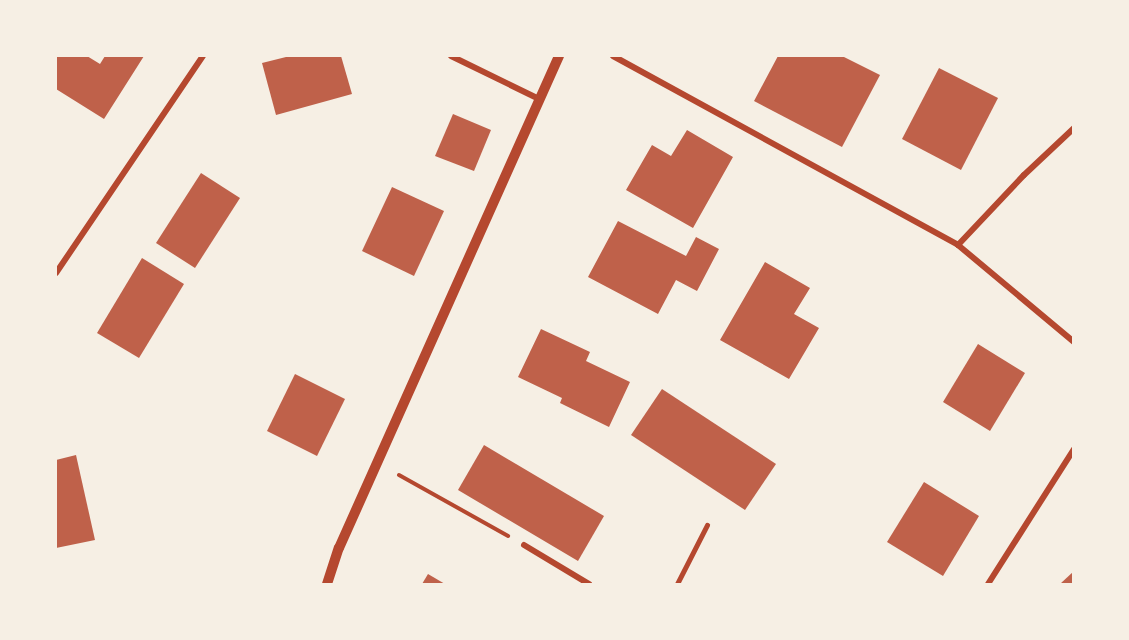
<!DOCTYPE html>
<style>
body{margin:0}
#map{position:relative;width:1129px;height:640px;overflow:hidden;background:#f6efe4;font-family:Commissioner,sans-serif}
div>[style]{position:absolute}
.building>*{inset:0;background:#bf614a}
.path>*{height:4px;margin:-2px;padding:0 2px;transform-origin:2px;border-radius:2px;background:#b5482f}
.service>*{height:4.5px;margin:-2.25px;padding:0 2.25px;transform-origin:2.25px;border-radius:2.25px;background:#b5482f}
.minor>*{height:6px;margin:-3px;padding:0 3px;transform-origin:3px;border-radius:3px;background:#b5482f}
.tertiary>*{height:10px;margin:-5px;padding:0 5px;transform-origin:5px;border-radius:5px;background:#b5482f}
span{translate:-50% -50%;white-space:nowrap;text-align:center;line-height:1.15;-webkit-text-stroke:5px #f6efe4;paint-order:stroke}
.frame{position:absolute;inset:0;border:57px solid #f6efe4;pointer-events:none}
</style>
<div id="map">
<div class="building">
<i style="clip-path:polygon(56px 56px,87px 56px,100px 64px,105px 56px,144px 56px,104px 119px,56px 89px)"></i>
<i style="clip-path:polygon(290px 56px,341px 56px,352px 94px,276px 115px,262px 63px)"></i>
<i style="clip-path:polygon(778px 56px,842px 56px,880px 75px,842px 147px,754px 101px)"></i>
<i style="clip-path:polygon(939px 68px,998px 98px,961px 170px,902px 139px)"></i>
<i style="clip-path:polygon(453px 114px,491px 130px,474px 171px,435px 156px)"></i>
<i style="clip-path:polygon(687px 130px,733px 157px,693px 228px,626px 190px,652px 145px,671px 156px)"></i>
<i style="clip-path:polygon(201px 173px,240px 198px,195px 268px,156px 243px)"></i>
<i style="clip-path:polygon(392px 187px,444px 211px,414px 276px,362px 251px)"></i>
<i style="clip-path:polygon(618px 221px,686px 256px,696px 237px,719px 249px,697px 291px,676px 280px,658px 314px,588px 277px)"></i>
<i style="clip-path:polygon(142px 258px,184px 284px,139px 358px,97px 333px)"></i>
<i style="clip-path:polygon(765px 262px,810px 288px,794px 314px,819px 328px,789px 379px,720px 340px)"></i>
<i style="clip-path:polygon(541px 329px,590px 352px,586px 361px,630px 382px,609px 427px,560px 403px,562px 398px,518px 377px)"></i>
<i style="clip-path:polygon(978px 344px,1025px 373px,990px 431px,943px 402px)"></i>
<i style="clip-path:polygon(295px 374px,345px 399px,317px 456px,267px 431px)"></i>
<i style="clip-path:polygon(662px 389px,776px 464px,745px 510px,631px 435px)"></i>
<i style="clip-path:polygon(484px 445px,604px 516px,578px 561px,458px 490px)"></i>
<i style="clip-path:polygon(76px 455px,95px 540px,56px 548px,56px 460px)"></i>
<i style="clip-path:polygon(924px 482px,979px 516px,943px 576px,887px 542px)"></i>
<i style="clip-path:polygon(1074px 571px,1074px 584px,1060px 584px)"></i>
<i style="clip-path:polygon(428px 574px,445px 584px,422px 584px)"></i>
</div>
<div class="path">
<i style="left:399px;top:475px;width:125px;rotate:29.2deg"></i>
</div>
<div class="service">
<i style="left:677px;top:584px;width:66px;rotate:-63deg"></i>
</div>
<div class="minor">
<i style="left:451px;top:56px;width:98px;rotate:26deg"></i>
<i style="left:613px;top:56px;width:393px;rotate:28.7deg"></i>
<i style="left:958px;top:245px;width:151px;rotate:39.9deg"></i>
<i style="left:958px;top:245px;width:96px;rotate:-46.7deg"></i>
<i style="left:1024px;top:175px;width:69px;rotate:-43.2deg"></i>
<i style="left:56px;top:273px;width:262px;rotate:-55.9deg"></i>
<i style="left:524px;top:545px;width:76px;rotate:31deg"></i>
<i style="left:988px;top:584px;width:160px;rotate:-57.5deg"></i>
</div>
<div class="tertiary">
<i style="left:327px;top:584px;width:38px;rotate:-72deg"></i>
<i style="left:339px;top:548px;width:539px;rotate:-65.91deg"></i>
</div>
<div class="frame"></div>
</div>
